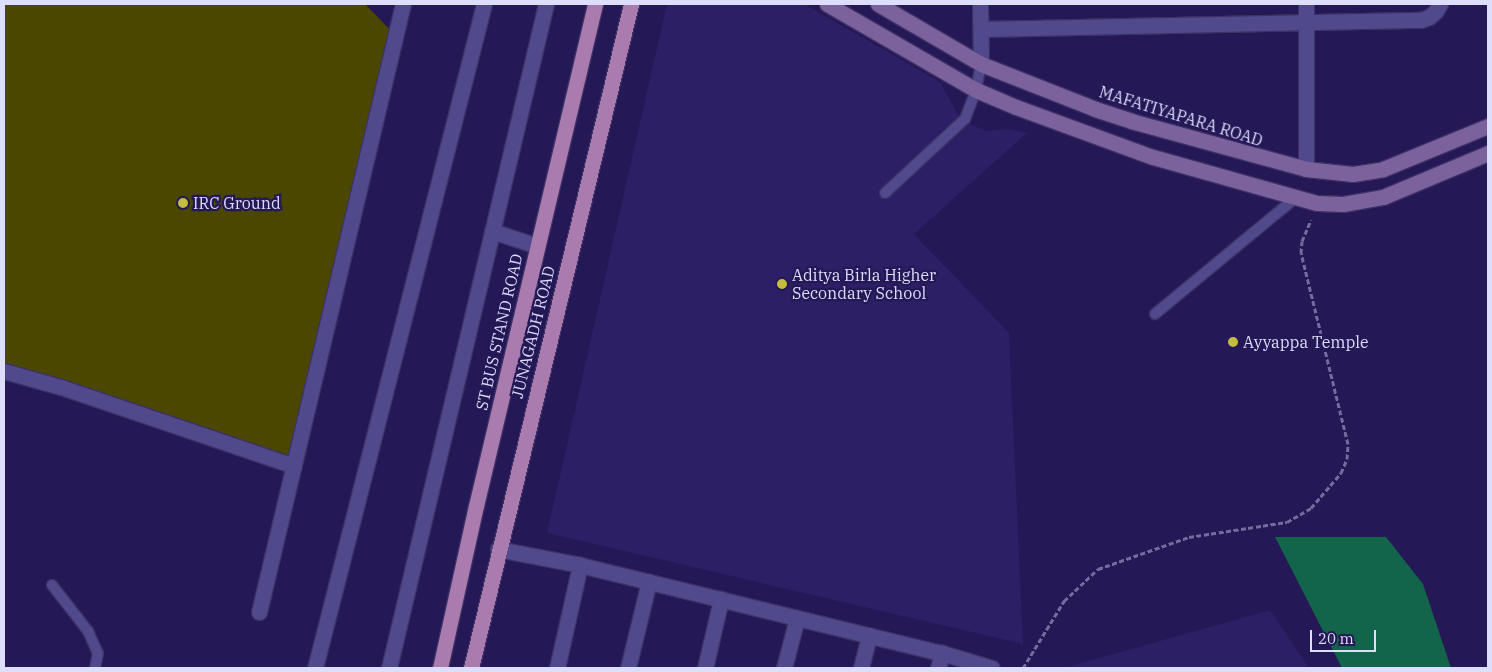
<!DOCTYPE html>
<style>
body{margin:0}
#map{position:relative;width:1492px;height:672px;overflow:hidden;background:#241856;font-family:"IBM Plex Serif",serif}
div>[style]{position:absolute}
.built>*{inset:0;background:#2c1f65}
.green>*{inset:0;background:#4b4700}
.water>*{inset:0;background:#12644a}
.path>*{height:3px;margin-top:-1.5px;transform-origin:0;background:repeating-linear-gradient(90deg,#736c9d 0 5px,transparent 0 7.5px)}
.roads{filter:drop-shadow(1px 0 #3d3165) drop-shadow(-1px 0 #3d3165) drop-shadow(0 1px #3d3165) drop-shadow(0 -1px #3d3165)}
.lane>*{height:10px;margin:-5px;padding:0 5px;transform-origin:5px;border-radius:5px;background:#50498c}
.street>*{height:15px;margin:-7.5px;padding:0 7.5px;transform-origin:7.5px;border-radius:7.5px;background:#50498c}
.secondary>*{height:15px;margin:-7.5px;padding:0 7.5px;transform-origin:7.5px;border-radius:7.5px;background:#7c629d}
.primary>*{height:15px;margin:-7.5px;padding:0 7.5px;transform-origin:7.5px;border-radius:7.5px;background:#a97bae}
.dots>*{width:14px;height:14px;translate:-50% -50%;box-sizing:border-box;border:2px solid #241856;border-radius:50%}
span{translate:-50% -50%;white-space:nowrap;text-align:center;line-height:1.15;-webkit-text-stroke:4.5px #241856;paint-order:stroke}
.street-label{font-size:16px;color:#ddddfc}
.poi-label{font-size:16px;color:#ddddfc}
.left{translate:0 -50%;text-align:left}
.frame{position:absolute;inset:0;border:5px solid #ddddfc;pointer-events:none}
.scale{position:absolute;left:1310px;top:630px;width:66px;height:22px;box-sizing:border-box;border:2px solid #ddddfc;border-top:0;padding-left:6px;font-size:15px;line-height:18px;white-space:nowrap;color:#ddddfc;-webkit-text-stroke:4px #241856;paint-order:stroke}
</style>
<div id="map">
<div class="built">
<i style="clip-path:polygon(667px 4px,804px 4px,940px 82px,961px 120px,986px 131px,1011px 129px,1027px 133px,914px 234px,1009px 333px,1023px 644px,547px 533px)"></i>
<i style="clip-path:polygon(1270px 610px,1309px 668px,1070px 668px,1071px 666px)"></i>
</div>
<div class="green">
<i style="clip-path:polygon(4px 4px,365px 4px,401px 41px,300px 459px,4px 365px)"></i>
</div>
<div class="water">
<i style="clip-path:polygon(1275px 537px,1386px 537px,1423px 584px,1451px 668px,1342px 668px)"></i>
</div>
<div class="path">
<i style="left:1023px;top:668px;width:79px;rotate:-58.5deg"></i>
<i style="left:1064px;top:601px;width:47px;rotate:-43.3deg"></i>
<i style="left:1098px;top:569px;width:96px;rotate:-19.4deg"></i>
<i style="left:1189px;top:537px;width:99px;rotate:-8.7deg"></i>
<i style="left:1287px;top:522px;width:28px;rotate:-30deg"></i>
<i style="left:1311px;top:508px;width:46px;rotate:-49.4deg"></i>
<i style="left:1341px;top:473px;width:15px;rotate:-67deg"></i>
<i style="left:1347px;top:459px;width:15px;rotate:-86deg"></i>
<i style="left:1348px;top:444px;width:197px;rotate:-103.8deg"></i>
<i style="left:1301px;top:253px;width:12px;rotate:-85deg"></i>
<i style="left:1302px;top:241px;width:23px;rotate:-67deg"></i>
</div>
<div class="roads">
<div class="lane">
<i style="left:885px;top:193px;width:109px;rotate:-42.8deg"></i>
<i style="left:965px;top:119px;width:31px;rotate:-69deg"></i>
<i style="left:976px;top:90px;width:26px;rotate:-79deg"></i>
<i style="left:1155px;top:314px;width:182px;rotate:-39.6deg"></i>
<i style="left:52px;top:585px;width:58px;rotate:52deg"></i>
<i style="left:88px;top:631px;width:24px;rotate:66deg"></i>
<i style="left:98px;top:653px;width:15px;rotate:101deg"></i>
</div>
<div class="street">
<i style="left:980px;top:4px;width:60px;rotate:89deg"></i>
<i style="left:1306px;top:4px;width:165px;rotate:90deg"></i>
<i style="left:982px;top:29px;width:439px;rotate:-1.2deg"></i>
<i style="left:1421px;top:20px;width:9px;rotate:-21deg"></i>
<i style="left:1429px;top:17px;width:9px;rotate:-41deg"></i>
<i style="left:1436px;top:11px;width:8px;rotate:-60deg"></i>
<i style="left:492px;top:231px;width:47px;rotate:18.4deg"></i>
<i style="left:4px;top:371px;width:59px;rotate:15.7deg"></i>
<i style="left:61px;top:387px;width:246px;rotate:18.7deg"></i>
<i style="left:498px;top:549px;width:84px;rotate:11deg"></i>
<i style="left:580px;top:565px;width:373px;rotate:13.7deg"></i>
<i style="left:942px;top:653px;width:52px;rotate:16.7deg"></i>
<i style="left:259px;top:612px;width:625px;rotate:-76.68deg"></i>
<i style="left:315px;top:668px;width:685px;rotate:-75.72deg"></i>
<i style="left:389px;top:668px;width:682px;rotate:-76.7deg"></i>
<i style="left:557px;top:668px;width:106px;rotate:-77.4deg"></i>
<i style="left:628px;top:668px;width:89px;rotate:-76.4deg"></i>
<i style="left:705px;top:668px;width:71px;rotate:-76.9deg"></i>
<i style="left:784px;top:668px;width:52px;rotate:-75.4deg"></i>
<i style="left:861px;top:668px;width:34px;rotate:-76deg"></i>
<i style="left:938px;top:668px;width:16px;rotate:-75deg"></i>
</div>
<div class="secondary">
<i style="left:827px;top:4px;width:172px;rotate:30deg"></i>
<i style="left:976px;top:90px;width:43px;rotate:23deg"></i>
<i style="left:1016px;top:107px;width:146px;rotate:20.1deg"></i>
<i style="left:1153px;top:157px;width:170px;rotate:15.7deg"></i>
<i style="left:1317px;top:203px;width:26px;rotate:2deg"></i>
<i style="left:1343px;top:204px;width:41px;rotate:-9.9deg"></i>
<i style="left:1383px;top:197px;width:114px;rotate:-22.7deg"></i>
<i style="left:878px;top:4px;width:119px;rotate:30.2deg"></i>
<i style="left:981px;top:64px;width:123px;rotate:21.5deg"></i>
<i style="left:1095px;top:109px;width:38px;rotate:18deg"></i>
<i style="left:1131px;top:121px;width:181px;rotate:15.3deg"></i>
<i style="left:1306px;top:169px;width:47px;rotate:6.1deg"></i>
<i style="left:1353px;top:174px;width:30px;rotate:-9deg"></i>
<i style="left:1383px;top:169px;width:113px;rotate:-22.3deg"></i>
</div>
<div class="primary">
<i style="left:440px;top:668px;width:166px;rotate:-77.5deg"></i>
<i style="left:476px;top:506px;width:516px;rotate:-76.66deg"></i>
<i style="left:471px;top:668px;width:683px;rotate:-76.45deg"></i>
</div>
</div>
<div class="dots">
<i style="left:183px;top:203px;background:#c4bc3d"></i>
<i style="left:782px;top:284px;background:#c4bc3d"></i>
<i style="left:1233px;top:342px;background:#c4bc3d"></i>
</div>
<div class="street-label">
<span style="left:1181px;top:116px;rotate:17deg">MAFATIYAPARA ROAD</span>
<span style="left:499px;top:332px;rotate:-77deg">ST BUS STAND ROAD</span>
<span style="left:533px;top:332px;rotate:-76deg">JUNAGADH ROAD</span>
</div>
<div class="poi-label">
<span class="left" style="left:193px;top:203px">IRC Ground</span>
<span class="left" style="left:792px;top:284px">Aditya Birla Higher<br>Secondary School</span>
<span class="left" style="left:1243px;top:342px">Ayyappa Temple</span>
</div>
<div class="frame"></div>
<div class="scale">20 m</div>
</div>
